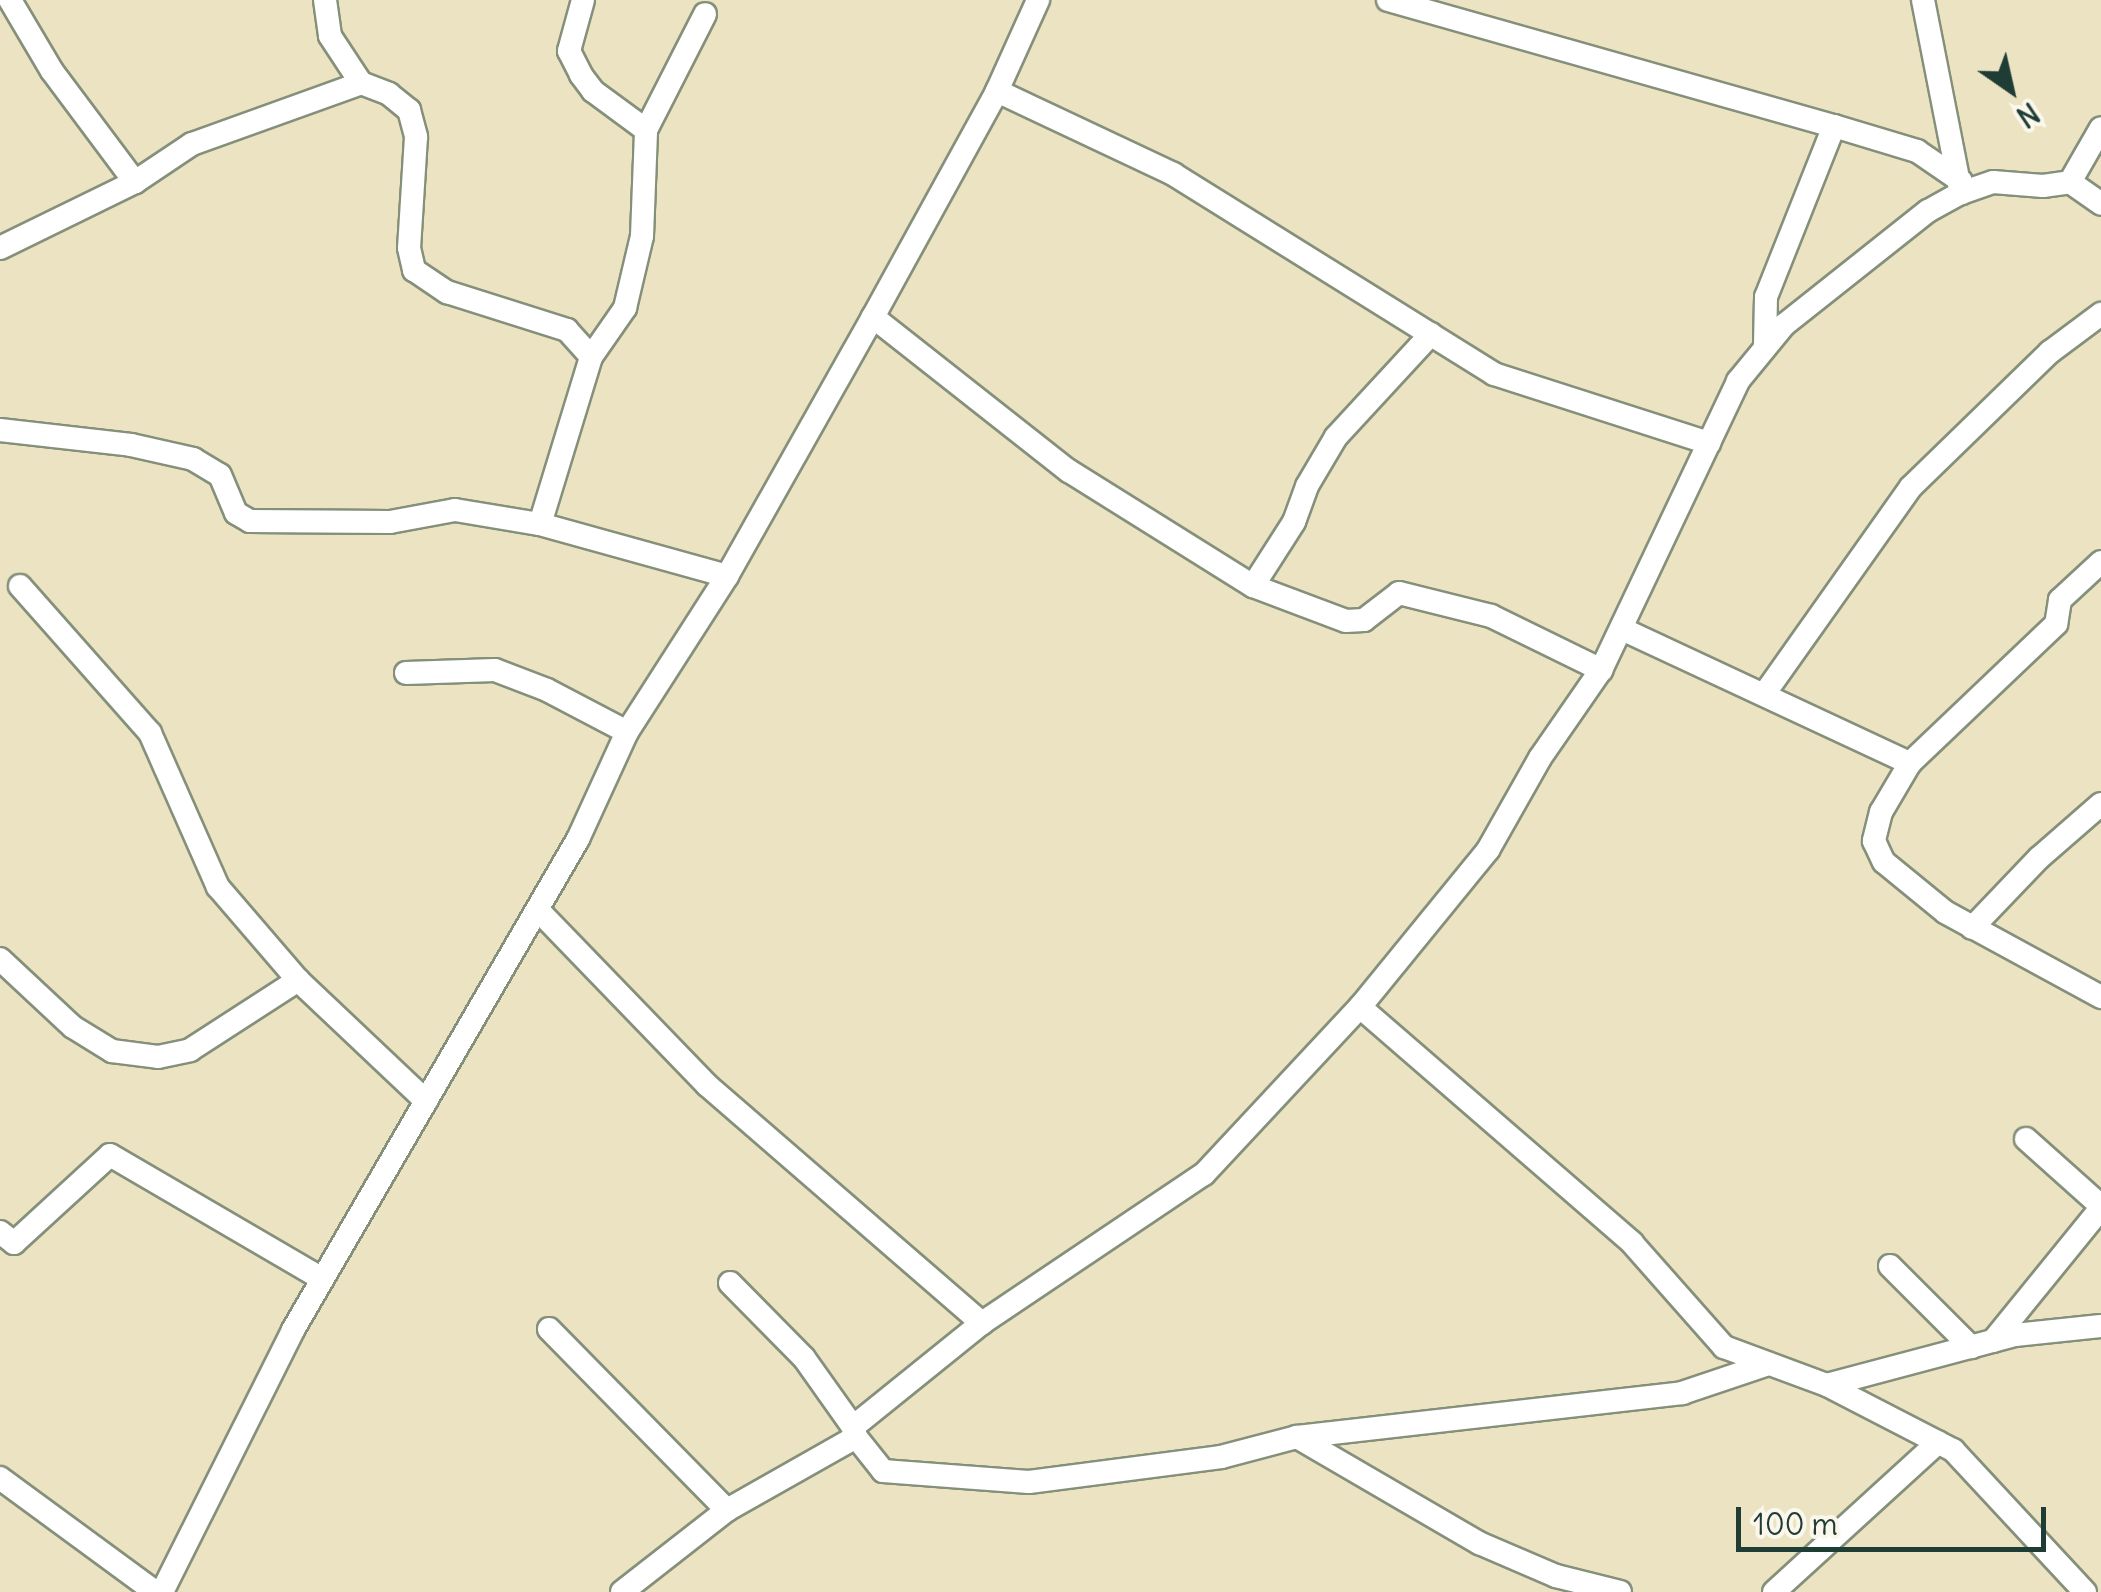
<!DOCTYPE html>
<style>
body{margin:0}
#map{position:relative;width:2101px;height:1592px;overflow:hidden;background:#ebe3c2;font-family:Delius,sans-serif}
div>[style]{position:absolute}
.roads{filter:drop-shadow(2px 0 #85907b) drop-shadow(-2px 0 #85907b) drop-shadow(0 2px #85907b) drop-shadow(0 -2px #85907b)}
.minor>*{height:22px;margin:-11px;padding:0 11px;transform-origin:11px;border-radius:11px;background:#fff}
span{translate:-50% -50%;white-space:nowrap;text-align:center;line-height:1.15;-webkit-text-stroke:10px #fbf7ec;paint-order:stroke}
.north{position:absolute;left:1961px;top:40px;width:100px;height:100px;-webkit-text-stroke:8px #fbf7ec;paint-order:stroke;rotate:146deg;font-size:28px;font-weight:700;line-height:40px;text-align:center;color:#1f3d34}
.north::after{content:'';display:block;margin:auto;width:35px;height:45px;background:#1f3d34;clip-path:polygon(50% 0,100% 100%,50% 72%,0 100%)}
.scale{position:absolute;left:1736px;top:1507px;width:310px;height:45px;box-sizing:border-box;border:5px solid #1f3d34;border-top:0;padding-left:12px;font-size:30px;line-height:35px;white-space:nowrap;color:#1f3d34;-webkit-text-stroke:8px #fbf7ec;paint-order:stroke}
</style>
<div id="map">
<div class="roads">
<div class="minor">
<i style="left:10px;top:0;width:82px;rotate:59.4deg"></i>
<i style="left:52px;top:71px;width:139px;rotate:53.2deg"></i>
<i style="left:325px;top:0;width:36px;rotate:82deg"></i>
<i style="left:330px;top:36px;width:56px;rotate:56.6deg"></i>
<i style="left:361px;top:83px;width:30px;rotate:21deg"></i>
<i style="left:389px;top:94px;width:26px;rotate:39deg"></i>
<i style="left:409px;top:110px;width:28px;rotate:75deg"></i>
<i style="left:416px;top:137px;width:111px;rotate:93.6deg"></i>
<i style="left:409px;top:248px;width:23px;rotate:77deg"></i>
<i style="left:414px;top:270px;width:40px;rotate:34deg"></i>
<i style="left:447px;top:292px;width:126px;rotate:17.6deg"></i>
<i style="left:567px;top:330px;width:36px;rotate:48deg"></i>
<i style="left:583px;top:0;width:53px;rotate:105.4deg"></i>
<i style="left:569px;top:51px;width:27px;rotate:63deg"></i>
<i style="left:581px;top:75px;width:20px;rotate:53deg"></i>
<i style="left:593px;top:91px;width:66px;rotate:36.3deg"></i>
<i style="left:1388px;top:0;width:463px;rotate:15.8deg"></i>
<i style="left:1834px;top:126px;width:184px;rotate:111.7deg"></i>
<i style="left:1766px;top:297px;width:46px;rotate:91.2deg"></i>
<i style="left:1923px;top:0;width:197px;rotate:78.9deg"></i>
<i style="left:997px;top:91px;width:195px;rotate:25.2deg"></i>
<i style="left:1173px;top:174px;width:378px;rotate:31.9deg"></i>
<i style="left:1494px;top:374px;width:226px;rotate:17.8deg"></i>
<i style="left:1834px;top:126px;width:87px;rotate:16.8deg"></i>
<i style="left:1917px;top:151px;width:53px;rotate:34.3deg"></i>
<i style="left:2070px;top:182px;width:62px;rotate:-60.1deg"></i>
<i style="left:0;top:248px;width:150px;rotate:-26.1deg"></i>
<i style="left:135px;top:182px;width:69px;rotate:-33.7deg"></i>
<i style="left:192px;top:144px;width:180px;rotate:-19.8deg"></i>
<i style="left:873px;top:317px;width:249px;rotate:38.2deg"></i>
<i style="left:1069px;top:471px;width:217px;rotate:32deg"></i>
<i style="left:1253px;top:586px;width:99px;rotate:20.6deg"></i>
<i style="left:1346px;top:621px;width:18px;rotate:-3deg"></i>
<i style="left:1364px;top:620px;width:44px;rotate:-37.6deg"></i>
<i style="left:1399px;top:593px;width:95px;rotate:14deg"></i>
<i style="left:1491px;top:616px;width:123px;rotate:26.1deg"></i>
<i style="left:0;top:430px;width:132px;rotate:6.5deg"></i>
<i style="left:131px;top:445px;width:64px;rotate:12.7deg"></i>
<i style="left:193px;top:459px;width:31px;rotate:31deg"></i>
<i style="left:220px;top:475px;width:41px;rotate:67.2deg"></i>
<i style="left:236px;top:513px;width:16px;rotate:30deg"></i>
<i style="left:250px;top:521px;width:140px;rotate:0.4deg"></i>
<i style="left:390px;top:522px;width:66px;rotate:-10.5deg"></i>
<i style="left:455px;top:510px;width:86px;rotate:9.4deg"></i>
<i style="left:540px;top:524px;width:194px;rotate:15.5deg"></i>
<i style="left:540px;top:524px;width:175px;rotate:-73deg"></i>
<i style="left:591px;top:357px;width:60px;rotate:-55.2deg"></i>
<i style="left:625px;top:308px;width:74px;rotate:-76.7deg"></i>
<i style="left:642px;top:236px;width:106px;rotate:-87.8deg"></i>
<i style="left:646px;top:130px;width:130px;rotate:-63deg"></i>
<i style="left:2101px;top:562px;width:56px;rotate:137.2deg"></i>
<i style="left:2060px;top:600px;width:24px;rotate:99deg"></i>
<i style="left:2056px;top:624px;width:202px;rotate:136.4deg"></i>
<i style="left:1910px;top:763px;width:57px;rotate:120.6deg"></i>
<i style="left:1881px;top:812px;width:30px;rotate:104deg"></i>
<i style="left:1874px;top:841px;width:23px;rotate:65deg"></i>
<i style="left:1884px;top:862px;width:79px;rotate:39.3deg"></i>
<i style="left:1945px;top:912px;width:178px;rotate:28.6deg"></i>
<i style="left:20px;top:586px;width:196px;rotate:48.5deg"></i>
<i style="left:150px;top:733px;width:168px;rotate:66.2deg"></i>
<i style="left:218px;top:887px;width:123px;rotate:49.3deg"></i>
<i style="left:298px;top:980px;width:176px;rotate:43.4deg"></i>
<i style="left:1253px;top:586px;width:76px;rotate:-57.4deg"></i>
<i style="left:1294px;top:522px;width:38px;rotate:-70deg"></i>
<i style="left:1307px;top:486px;width:57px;rotate:-59.4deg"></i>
<i style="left:1336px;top:437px;width:140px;rotate:-47.3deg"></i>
<i style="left:1622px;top:629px;width:318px;rotate:25deg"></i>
<i style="left:406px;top:673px;width:89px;rotate:-1.9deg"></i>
<i style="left:495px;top:670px;width:56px;rotate:21deg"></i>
<i style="left:547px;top:690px;width:90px;rotate:27.7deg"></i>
<i style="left:1765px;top:693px;width:252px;rotate:-54.7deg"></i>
<i style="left:1911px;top:487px;width:194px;rotate:-44.2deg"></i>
<i style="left:2050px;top:352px;width:64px;rotate:-36.7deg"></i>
<i style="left:538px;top:910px;width:243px;rotate:46deg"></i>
<i style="left:707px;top:1085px;width:364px;rotate:40.9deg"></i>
<i style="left:1972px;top:928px;width:97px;rotate:-46.3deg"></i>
<i style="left:2039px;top:858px;width:82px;rotate:-41.1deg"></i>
<i style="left:0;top:959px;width:100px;rotate:43deg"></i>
<i style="left:73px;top:1027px;width:46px;rotate:31.6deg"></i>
<i style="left:112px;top:1051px;width:46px;rotate:7.4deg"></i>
<i style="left:158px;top:1057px;width:33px;rotate:-12deg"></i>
<i style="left:190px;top:1050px;width:129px;rotate:-32.9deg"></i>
<i style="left:1360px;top:1007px;width:360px;rotate:40.9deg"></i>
<i style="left:1632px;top:1243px;width:139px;rotate:48.5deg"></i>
<i style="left:1724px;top:1347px;width:110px;rotate:20.3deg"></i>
<i style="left:1827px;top:1385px;width:142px;rotate:27.3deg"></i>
<i style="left:1953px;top:1450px;width:194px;rotate:47.1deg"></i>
<i style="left:2026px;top:1139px;width:101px;rotate:41.8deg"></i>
<i style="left:0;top:1232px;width:18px;rotate:38deg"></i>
<i style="left:14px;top:1243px;width:130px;rotate:-42.5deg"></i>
<i style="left:110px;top:1155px;width:246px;rotate:30.3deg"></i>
<i style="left:1890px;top:1266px;width:115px;rotate:45deg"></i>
<i style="left:730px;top:1283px;width:105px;rotate:45.4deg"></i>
<i style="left:804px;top:1358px;width:85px;rotate:54.6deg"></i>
<i style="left:549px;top:1329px;width:254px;rotate:45.5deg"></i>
<i style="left:1993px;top:1341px;width:171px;rotate:-50.9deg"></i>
<i style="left:1827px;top:1385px;width:195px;rotate:-14.9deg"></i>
<i style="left:2015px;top:1335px;width:86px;rotate:-6deg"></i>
<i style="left:856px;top:1437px;width:43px;rotate:51.5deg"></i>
<i style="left:883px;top:1471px;width:146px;rotate:4.3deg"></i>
<i style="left:1029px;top:1482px;width:194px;rotate:-7.4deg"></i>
<i style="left:1221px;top:1457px;width:79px;rotate:-14.7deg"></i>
<i style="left:1297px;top:1437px;width:388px;rotate:-6.5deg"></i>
<i style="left:1682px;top:1393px;width:91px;rotate:-18.6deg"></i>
<i style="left:1297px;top:1437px;width:211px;rotate:30.2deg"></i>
<i style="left:1479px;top:1543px;width:84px;rotate:23.2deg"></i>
<i style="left:1556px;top:1576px;width:66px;rotate:14deg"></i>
<i style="left:0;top:1478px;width:192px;rotate:36.3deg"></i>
<i style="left:162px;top:1592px;width:293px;rotate:-63.4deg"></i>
<i style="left:293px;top:1330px;width:568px;rotate:-59.87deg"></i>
<i style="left:578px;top:839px;width:118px;rotate:-65.4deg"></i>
<i style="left:627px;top:732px;width:185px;rotate:-57.3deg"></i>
<i style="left:727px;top:576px;width:297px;rotate:-60.6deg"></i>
<i style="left:873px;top:317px;width:258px;rotate:-61.2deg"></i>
<i style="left:997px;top:91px;width:100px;rotate:-65.7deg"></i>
<i style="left:622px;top:1592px;width:133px;rotate:-38deg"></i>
<i style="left:727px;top:1510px;width:148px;rotate:-29.5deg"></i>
<i style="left:856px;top:1437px;width:10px;rotate:-107deg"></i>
<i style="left:853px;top:1427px;width:166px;rotate:-38.9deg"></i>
<i style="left:982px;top:1323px;width:267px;rotate:-33.9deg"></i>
<i style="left:1204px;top:1174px;width:229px;rotate:-47deg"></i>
<i style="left:1360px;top:1007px;width:203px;rotate:-50.8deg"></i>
<i style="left:1488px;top:850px;width:106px;rotate:-60.5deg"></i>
<i style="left:1540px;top:758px;width:107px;rotate:-55.3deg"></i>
<i style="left:1601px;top:670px;width:320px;rotate:-64.6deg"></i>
<i style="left:1738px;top:381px;width:72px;rotate:-50.6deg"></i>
<i style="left:1784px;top:325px;width:184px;rotate:-38.4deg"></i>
<i style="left:1928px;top:211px;width:38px;rotate:-29deg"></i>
<i style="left:1961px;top:193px;width:34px;rotate:-19deg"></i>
<i style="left:1993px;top:182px;width:50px;rotate:4.6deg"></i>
<i style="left:2043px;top:186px;width:27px;rotate:-8deg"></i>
<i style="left:2070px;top:182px;width:38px;rotate:35deg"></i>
<i style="left:1774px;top:1592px;width:222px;rotate:-42.4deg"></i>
</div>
</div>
<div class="north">N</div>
<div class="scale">100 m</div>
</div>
